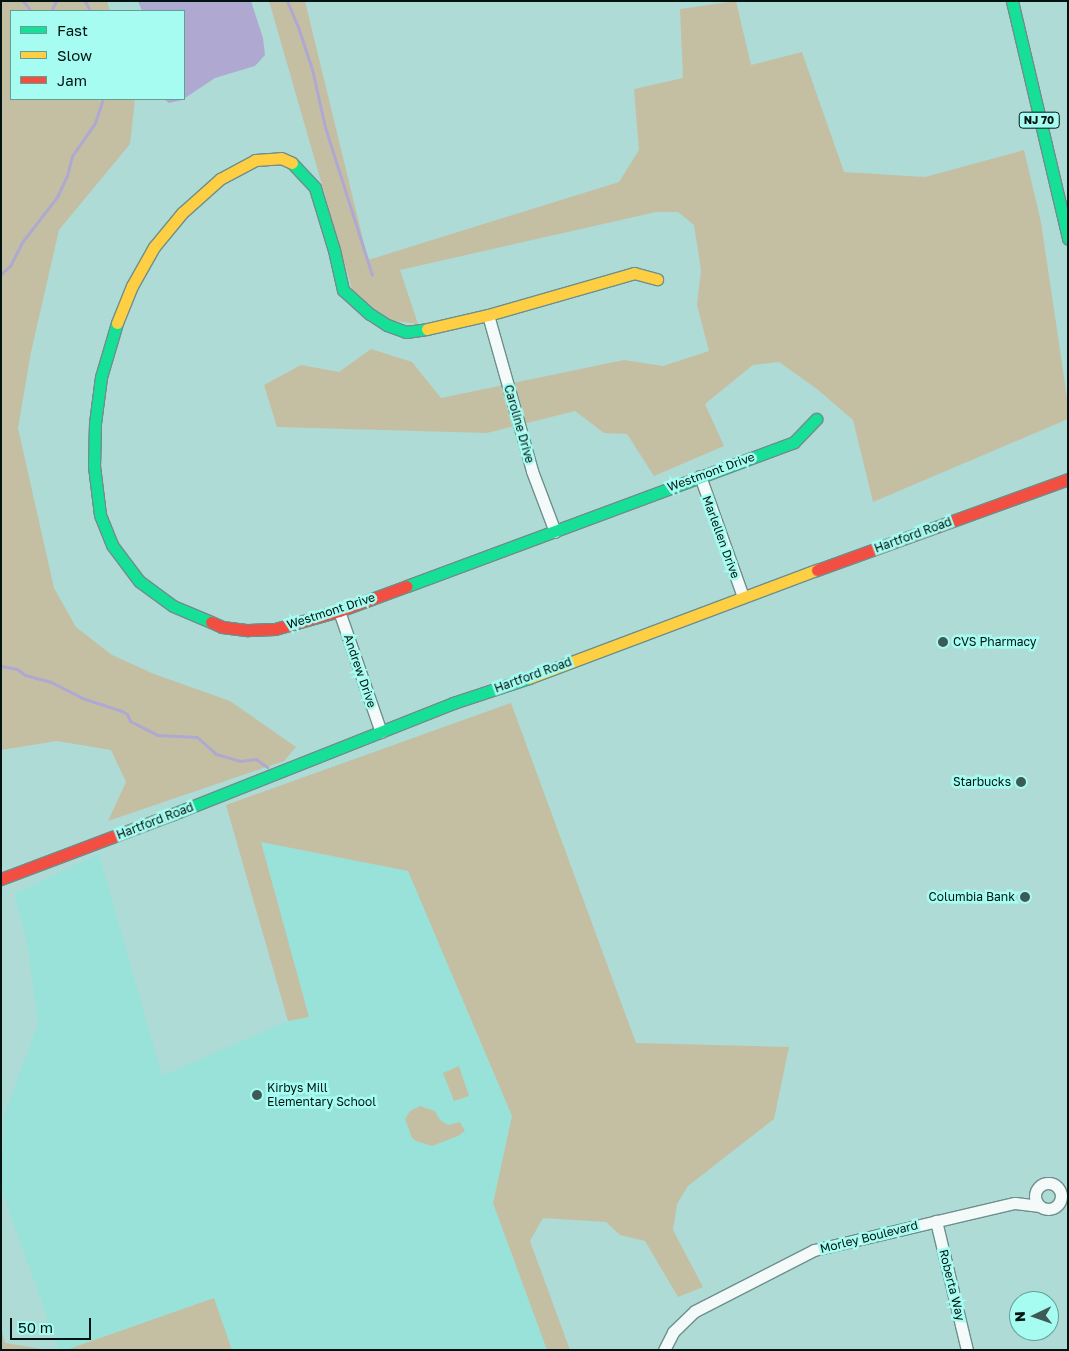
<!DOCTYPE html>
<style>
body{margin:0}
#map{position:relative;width:1069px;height:1351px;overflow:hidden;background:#aedbd6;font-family:"Golos Text",sans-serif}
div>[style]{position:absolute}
.built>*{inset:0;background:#98e2d9}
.green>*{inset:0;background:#c4bfa3}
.water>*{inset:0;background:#afa9d2}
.stream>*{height:3px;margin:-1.5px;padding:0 1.5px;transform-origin:1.5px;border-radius:1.5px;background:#afa9d2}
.roads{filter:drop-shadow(1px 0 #6e8f8b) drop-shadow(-1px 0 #6e8f8b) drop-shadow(0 1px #6e8f8b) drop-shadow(0 -1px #6e8f8b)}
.street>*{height:11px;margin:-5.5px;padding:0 5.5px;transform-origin:5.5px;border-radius:5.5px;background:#f3faf9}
.street>.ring{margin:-5.5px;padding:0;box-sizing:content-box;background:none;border:11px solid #f3faf9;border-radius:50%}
.fast>*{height:11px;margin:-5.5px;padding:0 5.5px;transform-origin:5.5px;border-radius:5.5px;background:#16e098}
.slow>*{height:11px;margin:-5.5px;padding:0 5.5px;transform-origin:5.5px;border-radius:5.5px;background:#ffcf43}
.jam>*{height:11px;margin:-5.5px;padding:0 5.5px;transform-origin:5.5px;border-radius:5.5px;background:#f24e42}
.dots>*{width:14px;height:14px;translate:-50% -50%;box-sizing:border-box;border:2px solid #a7fcf1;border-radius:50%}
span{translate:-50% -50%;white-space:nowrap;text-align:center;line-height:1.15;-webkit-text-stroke:5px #a7fcf1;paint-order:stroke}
.shield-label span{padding:1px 4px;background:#a7fcf1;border:1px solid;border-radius:4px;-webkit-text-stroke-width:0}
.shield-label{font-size:11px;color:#001411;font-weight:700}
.street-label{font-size:12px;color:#001411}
.poi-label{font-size:12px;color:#001411}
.left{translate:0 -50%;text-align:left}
.right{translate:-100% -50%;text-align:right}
.frame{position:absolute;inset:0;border:2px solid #001411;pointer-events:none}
.legend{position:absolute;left:10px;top:10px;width:175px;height:90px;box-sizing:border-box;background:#a7fcf1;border:1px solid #649f97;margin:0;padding:6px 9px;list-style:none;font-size:15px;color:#001411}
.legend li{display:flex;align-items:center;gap:10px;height:25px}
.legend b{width:25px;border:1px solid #649f97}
.north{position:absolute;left:1009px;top:1291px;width:50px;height:50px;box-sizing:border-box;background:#a7fcf1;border:1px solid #649f97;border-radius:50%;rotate:267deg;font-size:14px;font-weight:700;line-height:20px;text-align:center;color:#001411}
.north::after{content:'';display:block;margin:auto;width:18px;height:22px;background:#3d5a56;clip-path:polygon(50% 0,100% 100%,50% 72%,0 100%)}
.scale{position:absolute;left:10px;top:1318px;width:81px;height:22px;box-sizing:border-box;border:2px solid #001411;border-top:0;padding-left:6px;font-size:15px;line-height:18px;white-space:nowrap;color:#001411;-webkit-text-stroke:4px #a7fcf1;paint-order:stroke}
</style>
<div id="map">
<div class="built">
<i style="clip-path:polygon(261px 842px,408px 871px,512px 1116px,493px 1203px,547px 1350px,232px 1350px,214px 1298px,66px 1350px,59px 1350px,1px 1188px,4px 1115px,38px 1024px,27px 940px,14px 894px,99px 854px,162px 1076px,288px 1021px,309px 1017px)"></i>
</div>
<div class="green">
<i style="clip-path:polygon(1px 1px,107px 1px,110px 11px,11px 11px,11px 99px,135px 99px,130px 144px,59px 230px,31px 352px,18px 428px,54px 588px,76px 627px,112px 655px,154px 674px,230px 701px,296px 747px,284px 761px,108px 821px,126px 782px,111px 750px,57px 741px,1px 750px)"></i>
<i style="clip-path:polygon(269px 1px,305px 1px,368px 260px,619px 182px,639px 150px,634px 89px,683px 78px,680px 9px,736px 1px,751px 65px,802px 52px,844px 172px,925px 177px,1024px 150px,1041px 222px,1068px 404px,1068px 419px,873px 502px,853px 420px,817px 389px,779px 362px,753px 365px,705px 404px,724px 446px,654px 476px,627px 434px,604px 433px,575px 411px,487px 433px,277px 427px,264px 385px,301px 365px,339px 372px,371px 349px,412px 362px,441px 398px,624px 360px,663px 366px,709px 351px,697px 305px,701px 270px,694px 225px,678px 212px,656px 212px,400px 270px,418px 324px,394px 321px,376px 310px,352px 289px)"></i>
<i style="clip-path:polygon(511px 703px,636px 1043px,789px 1047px,774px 1119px,688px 1186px,677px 1204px,673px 1230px,703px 1287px,678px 1297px,645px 1241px,620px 1235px,606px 1222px,543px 1218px,530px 1241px,570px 1350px,547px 1350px,493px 1203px,512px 1116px,408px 871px,261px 842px,309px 1017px,288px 1021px,226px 805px)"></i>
<i style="clip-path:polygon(459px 1066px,469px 1096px,454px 1101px,443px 1073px)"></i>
<i style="clip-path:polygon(420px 1106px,435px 1111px,440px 1120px,448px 1125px,460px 1122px,465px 1131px,458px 1136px,432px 1146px,416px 1141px,412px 1138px,405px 1119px,410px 1111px)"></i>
<i style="clip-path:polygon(214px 1298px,232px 1350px,66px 1350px)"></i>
<i style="clip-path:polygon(1px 1327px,5px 1343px,48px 1350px,1px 1350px)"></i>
</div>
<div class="water">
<i style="clip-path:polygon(138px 1px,251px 1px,263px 38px,265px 55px,255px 66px,215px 78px,182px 100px,169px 103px,164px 99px,184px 99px,184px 11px,142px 11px)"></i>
</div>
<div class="stream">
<i style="left:23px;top:1px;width:13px;rotate:51deg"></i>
<i style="left:85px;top:1px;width:11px;rotate:63deg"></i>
<i style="left:287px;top:1px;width:28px;rotate:67deg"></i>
<i style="left:298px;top:27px;width:44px;rotate:71.6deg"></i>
<i style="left:312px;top:69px;width:59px;rotate:77.4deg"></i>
<i style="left:325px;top:127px;width:155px;rotate:72.4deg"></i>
<i style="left:51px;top:11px;width:11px;rotate:-63deg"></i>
<i style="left:1px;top:274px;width:12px;rotate:-42deg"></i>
<i style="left:10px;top:266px;width:28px;rotate:-63deg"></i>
<i style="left:23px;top:241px;width:56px;rotate:-52.3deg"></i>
<i style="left:57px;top:197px;width:23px;rotate:-65deg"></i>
<i style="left:67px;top:176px;width:21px;rotate:-76deg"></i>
<i style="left:72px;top:156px;width:40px;rotate:-55.1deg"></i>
<i style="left:95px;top:123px;width:25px;rotate:-72deg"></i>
<i style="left:1px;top:666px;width:16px;rotate:11deg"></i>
<i style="left:17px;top:669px;width:10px;rotate:37deg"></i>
<i style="left:25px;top:675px;width:27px;rotate:15deg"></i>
<i style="left:51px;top:682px;width:35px;rotate:27deg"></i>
<i style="left:82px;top:698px;width:40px;rotate:18deg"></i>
<i style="left:120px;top:710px;width:8px;rotate:30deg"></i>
<i style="left:127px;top:714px;width:8px;rotate:67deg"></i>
<i style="left:130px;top:721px;width:30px;rotate:27deg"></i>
<i style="left:157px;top:735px;width:40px;rotate:2.9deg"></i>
<i style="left:197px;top:737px;width:25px;rotate:42deg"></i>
<i style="left:216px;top:754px;width:25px;rotate:16deg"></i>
<i style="left:240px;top:761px;width:16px;rotate:-7deg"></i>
<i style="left:256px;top:759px;width:14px;rotate:36deg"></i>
</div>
<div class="roads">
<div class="street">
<i style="left:488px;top:315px;width:162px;rotate:74.2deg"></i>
<i style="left:532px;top:471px;width:65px;rotate:69.3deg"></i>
<i style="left:700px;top:476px;width:128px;rotate:70.4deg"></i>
<i style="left:339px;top:611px;width:128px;rotate:70.9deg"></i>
<i class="ring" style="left:1035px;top:1183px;width:15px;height:15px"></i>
<i style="left:936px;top:1221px;width:133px;rotate:76.5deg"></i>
<i style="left:664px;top:1350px;width:20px;rotate:-63deg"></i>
<i style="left:673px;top:1332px;width:30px;rotate:-44deg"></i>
<i style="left:695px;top:1311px;width:134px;rotate:-27.1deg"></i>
<i style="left:814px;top:1250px;width:206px;rotate:-13.2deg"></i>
<i style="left:1015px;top:1203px;width:25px;rotate:7deg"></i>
</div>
<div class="fast">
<i style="left:1012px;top:1px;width:244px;rotate:76.7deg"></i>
<i style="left:292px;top:163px;width:34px;rotate:47deg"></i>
<i style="left:315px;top:188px;width:65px;rotate:73deg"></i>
<i style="left:334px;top:250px;width:41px;rotate:77.3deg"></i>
<i style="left:343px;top:290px;width:36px;rotate:42deg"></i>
<i style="left:370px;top:314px;width:20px;rotate:33deg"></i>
<i style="left:387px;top:325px;width:20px;rotate:20deg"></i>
<i style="left:406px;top:332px;width:21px;rotate:-8deg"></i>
<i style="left:117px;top:323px;width:56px;rotate:106.5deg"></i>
<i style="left:101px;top:377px;width:46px;rotate:97.4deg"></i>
<i style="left:95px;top:423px;width:43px;rotate:91.3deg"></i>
<i style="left:94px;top:466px;width:49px;rotate:83deg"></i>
<i style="left:100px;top:515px;width:32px;rotate:68deg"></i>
<i style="left:112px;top:545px;width:45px;rotate:53.1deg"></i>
<i style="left:139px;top:581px;width:42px;rotate:36.3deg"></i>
<i style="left:173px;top:606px;width:41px;rotate:22.8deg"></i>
<i style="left:407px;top:586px;width:413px;rotate:-20.4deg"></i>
<i style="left:794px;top:442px;width:32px;rotate:-46deg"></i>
<i style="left:173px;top:814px;width:301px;rotate:-21.6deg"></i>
<i style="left:453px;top:703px;width:80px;rotate:-18.2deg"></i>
</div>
<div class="slow">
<i style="left:117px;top:323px;width:40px;rotate:-68deg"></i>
<i style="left:132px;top:286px;width:45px;rotate:-60.6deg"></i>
<i style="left:154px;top:247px;width:44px;rotate:-50.5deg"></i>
<i style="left:182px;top:213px;width:51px;rotate:-41.8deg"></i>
<i style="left:220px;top:179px;width:40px;rotate:-28deg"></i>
<i style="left:255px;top:160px;width:26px;rotate:-4deg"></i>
<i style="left:281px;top:158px;width:12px;rotate:24deg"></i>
<i style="left:427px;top:329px;width:63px;rotate:-12.9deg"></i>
<i style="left:488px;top:315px;width:152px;rotate:-16deg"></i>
<i style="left:634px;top:273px;width:24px;rotate:15deg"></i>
<i style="left:529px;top:678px;width:308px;rotate:-20.6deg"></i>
</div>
<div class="jam">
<i style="left:817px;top:570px;width:267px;rotate:-19.9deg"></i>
<i style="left:211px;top:622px;width:12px;rotate:24deg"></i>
<i style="left:222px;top:627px;width:26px;rotate:7deg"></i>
<i style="left:248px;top:630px;width:27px;rotate:-2deg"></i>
<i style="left:275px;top:629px;width:66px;rotate:-15.7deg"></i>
<i style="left:339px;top:611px;width:72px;rotate:-20.2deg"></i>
<i style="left:1px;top:879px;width:184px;rotate:-20.7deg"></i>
</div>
</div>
<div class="dots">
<i style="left:943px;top:642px;background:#3d5a56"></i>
<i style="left:1021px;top:782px;background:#3d5a56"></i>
<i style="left:1025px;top:897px;background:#3d5a56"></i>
<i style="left:257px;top:1095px;background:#3d5a56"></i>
</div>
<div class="shield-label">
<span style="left:1039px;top:120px">NJ 70</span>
</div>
<div class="street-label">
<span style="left:519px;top:424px;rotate:74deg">Caroline Drive</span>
<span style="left:711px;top:472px;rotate:-20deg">Westmont Drive</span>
<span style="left:913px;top:535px;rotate:-20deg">Hartford Road</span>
<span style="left:721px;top:537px;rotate:70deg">Marlellen Drive</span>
<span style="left:331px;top:611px;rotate:-18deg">Westmont Drive</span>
<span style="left:360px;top:671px;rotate:71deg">Andrew Drive</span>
<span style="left:533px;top:675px;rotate:-20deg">Hartford Road</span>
<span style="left:155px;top:821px;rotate:-21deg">Hartford Road</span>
<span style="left:869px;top:1237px;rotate:-14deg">Morley Boulevard</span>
<span style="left:952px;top:1285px;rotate:76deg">Roberta Way</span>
</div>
<div class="poi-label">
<span class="left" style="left:953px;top:642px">CVS Pharmacy</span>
<span class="right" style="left:1011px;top:782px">Starbucks</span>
<span class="right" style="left:1015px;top:897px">Columbia Bank</span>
<span class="left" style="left:267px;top:1095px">Kirbys Mill<br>Elementary School</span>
</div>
<div class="frame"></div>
<ul class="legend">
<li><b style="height:6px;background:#16e098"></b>Fast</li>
<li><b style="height:6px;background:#ffcf43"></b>Slow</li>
<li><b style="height:6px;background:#f24e42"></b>Jam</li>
</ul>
<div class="north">N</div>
<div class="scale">50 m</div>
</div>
